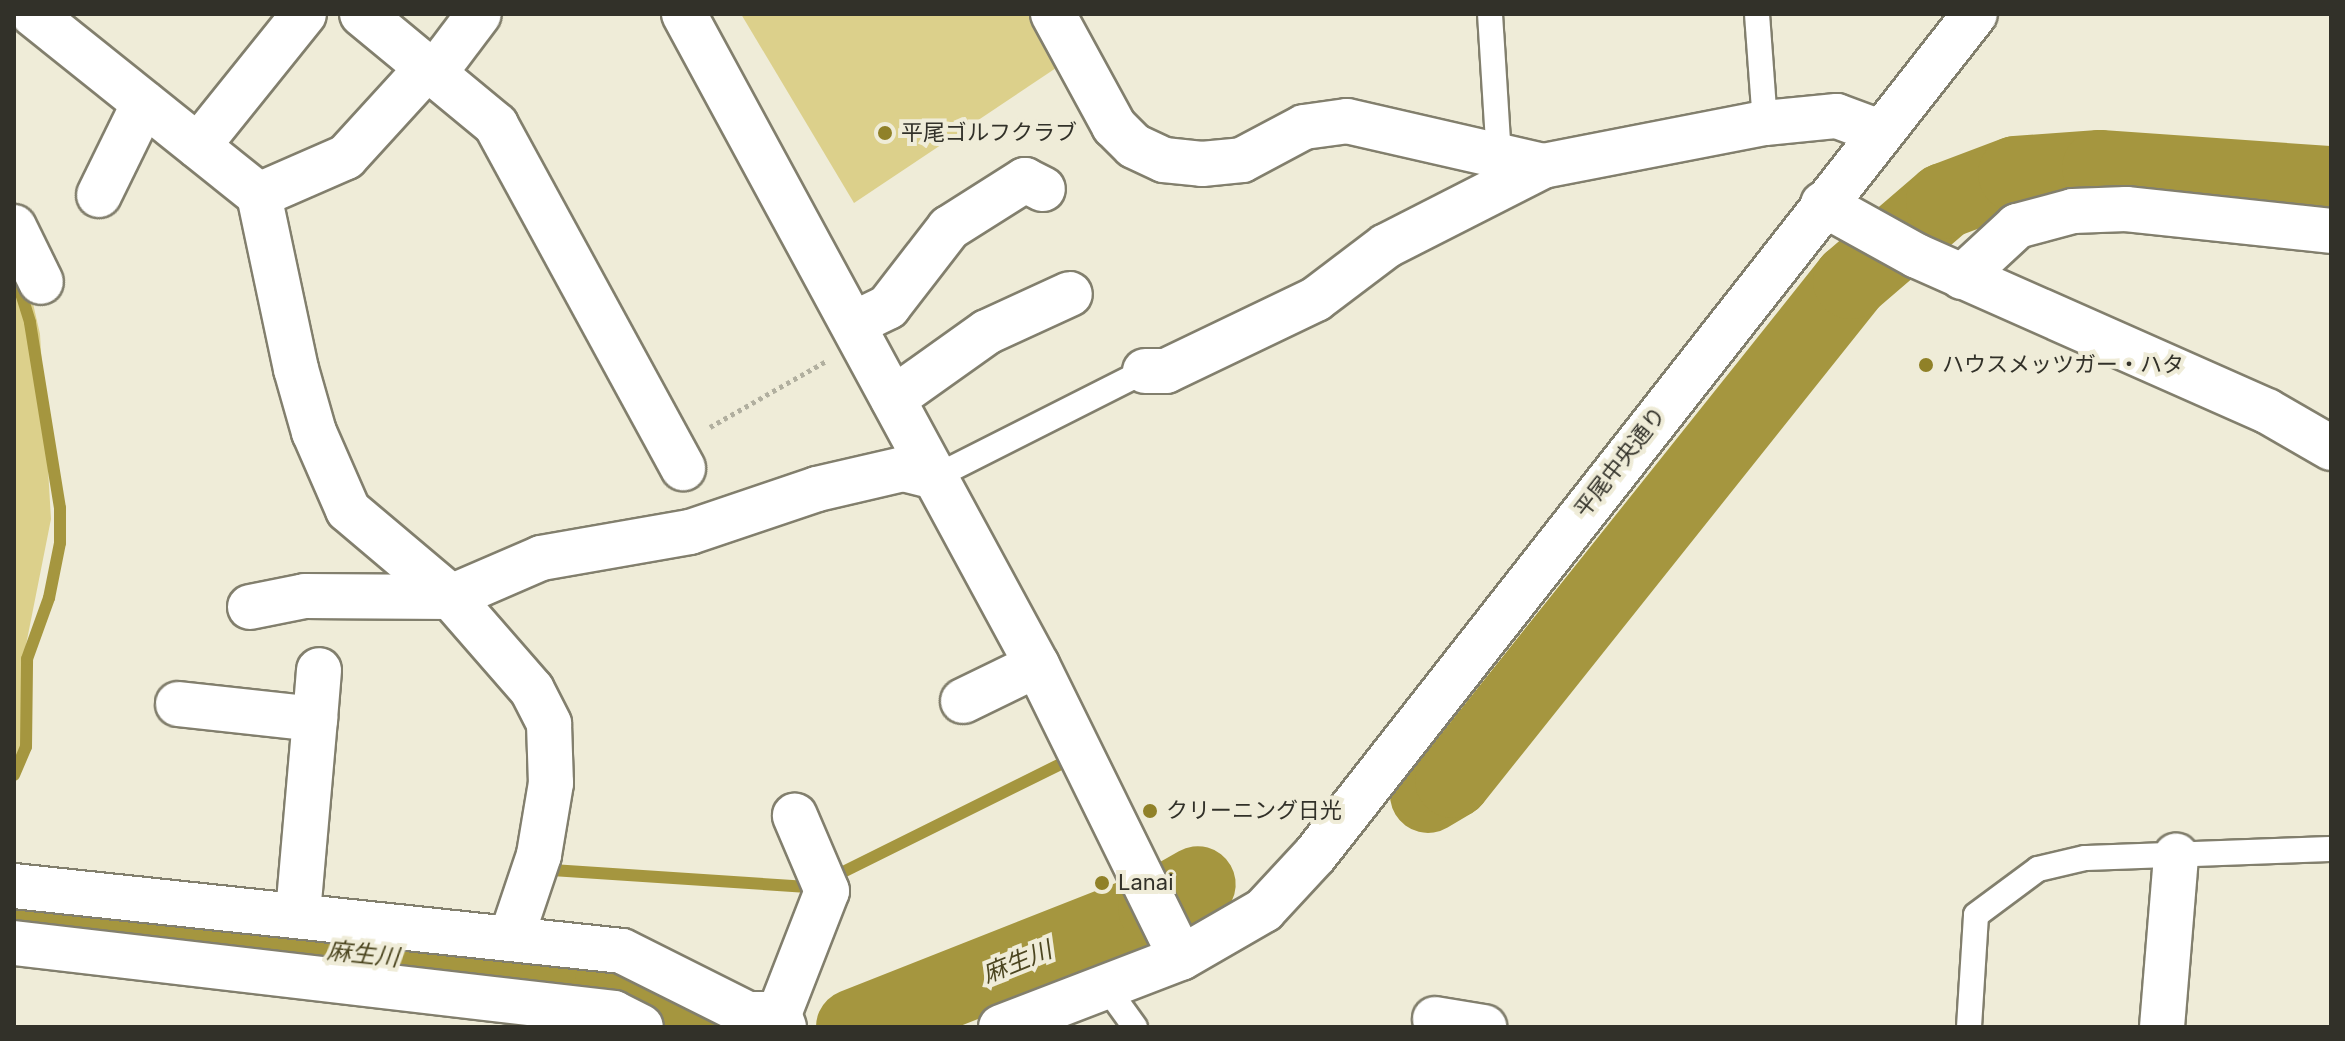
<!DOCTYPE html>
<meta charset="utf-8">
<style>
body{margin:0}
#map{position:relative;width:2345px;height:1041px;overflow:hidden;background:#efecd8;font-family:Inter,"Noto Sans JP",sans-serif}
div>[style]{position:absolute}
.green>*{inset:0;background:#dcd08b}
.stream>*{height:12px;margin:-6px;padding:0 6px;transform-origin:6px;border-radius:6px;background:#a5963f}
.river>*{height:76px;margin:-38px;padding:0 38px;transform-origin:38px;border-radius:38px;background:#a5963f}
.path>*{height:5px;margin-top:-2.5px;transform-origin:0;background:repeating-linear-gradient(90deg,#b1af9f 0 4px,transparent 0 8px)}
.roads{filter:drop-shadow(2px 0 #827f6d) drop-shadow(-2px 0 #827f6d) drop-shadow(0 2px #827f6d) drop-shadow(0 -2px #827f6d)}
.lane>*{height:24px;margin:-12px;padding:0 12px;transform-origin:12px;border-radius:12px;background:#fff}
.street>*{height:44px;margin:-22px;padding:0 22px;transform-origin:22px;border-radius:22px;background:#fff}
.secondary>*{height:44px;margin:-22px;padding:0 22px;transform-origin:22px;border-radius:22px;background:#fff}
.dots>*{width:22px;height:22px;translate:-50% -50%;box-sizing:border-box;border:4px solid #efecd8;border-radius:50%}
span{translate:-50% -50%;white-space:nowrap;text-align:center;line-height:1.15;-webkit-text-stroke:8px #efecd8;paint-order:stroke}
.poi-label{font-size:22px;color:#323129}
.left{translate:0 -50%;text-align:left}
.street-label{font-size:22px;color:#323129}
.water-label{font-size:24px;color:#4c4620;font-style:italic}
.frame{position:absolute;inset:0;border:16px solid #323129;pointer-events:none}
</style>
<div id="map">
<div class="green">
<i style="clip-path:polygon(741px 14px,1034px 14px,1062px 64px,854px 203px)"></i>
<i style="clip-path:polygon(14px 252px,26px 273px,40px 334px,51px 519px,25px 650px,23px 755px,14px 765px)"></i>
</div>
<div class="stream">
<i style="left:14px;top:775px;width:30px;rotate:-67deg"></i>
<i style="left:26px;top:747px;width:88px;rotate:-89.3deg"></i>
<i style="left:27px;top:659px;width:65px;rotate:-70.2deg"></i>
<i style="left:49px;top:598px;width:56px;rotate:-78.7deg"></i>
<i style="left:60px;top:543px;width:35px;rotate:-90deg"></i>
<i style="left:60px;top:508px;width:188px;rotate:-99.2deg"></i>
<i style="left:30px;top:322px;width:50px;rotate:-107.4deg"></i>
<i style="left:552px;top:870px;width:260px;rotate:3.8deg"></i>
<i style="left:835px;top:876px;width:254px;rotate:-26.4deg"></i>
</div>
<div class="river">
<i style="left:1428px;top:795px;width:29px;rotate:-31deg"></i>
<i style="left:1453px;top:780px;width:638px;rotate:-51.42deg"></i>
<i style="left:1851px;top:281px;width:123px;rotate:-40.7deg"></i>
<i style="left:1944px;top:201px;width:77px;rotate:-20.6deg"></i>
<i style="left:2016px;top:174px;width:84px;rotate:-4.1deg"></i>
<i style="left:2100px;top:168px;width:232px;rotate:4deg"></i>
<i style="left:14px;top:916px;width:603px;rotate:6.19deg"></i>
<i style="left:613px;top:981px;width:99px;rotate:27.6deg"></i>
<i style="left:854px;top:1027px;width:325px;rotate:-21.5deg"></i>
<i style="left:1156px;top:908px;width:48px;rotate:-29.7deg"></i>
</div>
<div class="path">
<i style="left:710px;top:427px;width:133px;rotate:-29.6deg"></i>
</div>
<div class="roads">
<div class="lane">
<i style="left:1490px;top:14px;width:143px;rotate:86.4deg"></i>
<i style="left:1757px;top:14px;width:109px;rotate:85.8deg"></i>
<i style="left:935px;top:477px;width:235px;rotate:-26.8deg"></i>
<i style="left:1104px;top:984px;width:53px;rotate:54.2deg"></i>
<i style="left:1969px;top:1027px;width:112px;rotate:-86.4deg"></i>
<i style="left:1976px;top:915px;width:77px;rotate:-36.6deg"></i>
<i style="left:2038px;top:869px;width:48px;rotate:-13.2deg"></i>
<i style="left:2085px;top:858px;width:246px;rotate:-2.1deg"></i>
</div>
<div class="street">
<i style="left:33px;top:14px;width:290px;rotate:38.7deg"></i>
<i style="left:259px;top:195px;width:178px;rotate:78deg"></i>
<i style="left:296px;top:369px;width:66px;rotate:74.1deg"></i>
<i style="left:314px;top:432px;width:85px;rotate:66.4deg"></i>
<i style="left:348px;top:510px;width:135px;rotate:40.2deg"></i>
<i style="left:451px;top:597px;width:123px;rotate:48.9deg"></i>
<i style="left:532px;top:690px;width:38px;rotate:63deg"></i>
<i style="left:549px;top:724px;width:59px;rotate:88.1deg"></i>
<i style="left:551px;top:783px;width:73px;rotate:99.5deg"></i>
<i style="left:539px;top:855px;width:88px;rotate:108.6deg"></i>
<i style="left:362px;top:14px;width:174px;rotate:39.6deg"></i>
<i style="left:496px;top:125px;width:391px;rotate:61.4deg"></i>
<i style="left:684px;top:14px;width:741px;rotate:61.53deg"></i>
<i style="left:1037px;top:665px;width:326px;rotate:63.8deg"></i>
<i style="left:1053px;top:14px;width:128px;rotate:61.4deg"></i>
<i style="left:1114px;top:126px;width:28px;rotate:45deg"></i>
<i style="left:1134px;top:146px;width:33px;rotate:25deg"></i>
<i style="left:1164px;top:160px;width:38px;rotate:6deg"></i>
<i style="left:1202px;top:164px;width:40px;rotate:-5.7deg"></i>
<i style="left:1242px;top:160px;width:70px;rotate:-28deg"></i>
<i style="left:1304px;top:127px;width:43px;rotate:-7.9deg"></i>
<i style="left:1347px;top:121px;width:201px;rotate:12.9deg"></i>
<i style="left:1543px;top:166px;width:226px;rotate:-11deg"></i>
<i style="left:1765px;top:123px;width:72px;rotate:-5.6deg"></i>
<i style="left:1837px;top:116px;width:46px;rotate:20.4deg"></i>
<i style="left:198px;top:146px;width:169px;rotate:-51.2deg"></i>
<i style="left:99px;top:195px;width:102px;rotate:-63.9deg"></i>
<i style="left:259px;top:195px;width:95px;rotate:-23.6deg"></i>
<i style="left:346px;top:157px;width:111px;rotate:-47.6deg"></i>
<i style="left:421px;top:75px;width:16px;rotate:-15deg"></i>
<i style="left:436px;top:71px;width:71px;rotate:-53deg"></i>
<i style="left:14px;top:227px;width:61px;rotate:63.9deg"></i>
<i style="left:1962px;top:277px;width:75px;rotate:-42.8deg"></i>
<i style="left:2017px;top:226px;width:58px;rotate:-15deg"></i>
<i style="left:2073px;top:211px;width:53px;rotate:-2.2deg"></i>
<i style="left:2126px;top:209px;width:206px;rotate:6.1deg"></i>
<i style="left:853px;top:324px;width:39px;rotate:-26deg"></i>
<i style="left:888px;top:307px;width:100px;rotate:-52.3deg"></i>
<i style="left:949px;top:228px;width:90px;rotate:-32.3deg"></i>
<i style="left:1025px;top:180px;width:20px;rotate:27deg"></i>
<i style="left:1145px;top:371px;width:21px"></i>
<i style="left:1166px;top:371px;width:166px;rotate:-25.6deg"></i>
<i style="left:1316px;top:299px;width:88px;rotate:-37.1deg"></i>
<i style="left:1386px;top:246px;width:176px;rotate:-27deg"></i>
<i style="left:893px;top:399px;width:115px;rotate:-35.5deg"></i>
<i style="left:987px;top:332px;width:91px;rotate:-24.6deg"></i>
<i style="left:250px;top:607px;width:56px;rotate:-11.3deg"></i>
<i style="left:305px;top:596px;width:146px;rotate:0.4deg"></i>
<i style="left:451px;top:597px;width:98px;rotate:-23.4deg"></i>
<i style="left:541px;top:558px;width:151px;rotate:-9.9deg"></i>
<i style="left:690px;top:532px;width:134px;rotate:-18.7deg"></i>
<i style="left:817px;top:489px;width:88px;rotate:-13.1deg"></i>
<i style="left:903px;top:469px;width:33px;rotate:14deg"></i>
<i style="left:963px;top:701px;width:82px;rotate:-25.9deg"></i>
<i style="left:178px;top:704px;width:138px;rotate:6.2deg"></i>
<i style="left:315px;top:719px;width:196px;rotate:95deg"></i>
<i style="left:315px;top:719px;width:49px;rotate:-85.3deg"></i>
<i style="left:14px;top:886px;width:611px;rotate:6.1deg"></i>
<i style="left:622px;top:951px;width:141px;rotate:26.6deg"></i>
<i style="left:748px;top:1014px;width:31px"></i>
<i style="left:779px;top:1014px;width:14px;rotate:69deg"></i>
<i style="left:14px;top:943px;width:604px;rotate:6.65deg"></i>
<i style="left:614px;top:1013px;width:30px;rotate:27deg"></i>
<i style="left:779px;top:1014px;width:132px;rotate:-68.7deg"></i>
<i style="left:827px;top:891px;width:82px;rotate:-113.1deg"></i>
<i style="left:1435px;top:1019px;width:50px;rotate:9.3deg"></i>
<i style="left:2162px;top:1027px;width:172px;rotate:-85.3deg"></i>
</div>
<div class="secondary">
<i style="left:1823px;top:204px;width:107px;rotate:29deg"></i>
<i style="left:1917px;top:256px;width:383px;rotate:23.9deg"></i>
<i style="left:2267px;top:411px;width:74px;rotate:30deg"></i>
<i style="left:1001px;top:1027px;width:193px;rotate:-21deg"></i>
<i style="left:1181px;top:958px;width:96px;rotate:-30deg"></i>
<i style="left:1264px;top:910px;width:75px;rotate:-47.2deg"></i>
<i style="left:1315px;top:855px;width:1069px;rotate:-51.88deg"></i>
</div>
</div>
<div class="dots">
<i style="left:885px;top:133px;background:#908128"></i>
<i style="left:1926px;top:365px;background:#908128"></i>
<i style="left:1150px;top:811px;background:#908128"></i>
<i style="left:1102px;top:883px;background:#908128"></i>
</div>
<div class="poi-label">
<span class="left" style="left:901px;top:133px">平尾ゴルフクラブ</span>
<span class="left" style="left:1942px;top:365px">ハウスメッツガー・ハタ</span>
<span class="left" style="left:1166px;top:811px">クリーニング日光</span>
<span class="left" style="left:1118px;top:883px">Lanai</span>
</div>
<div class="street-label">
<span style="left:1620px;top:462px;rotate:-52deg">平尾中央通り</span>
</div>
<div class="water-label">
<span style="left:363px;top:954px;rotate:6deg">麻生川</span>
<span style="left:1017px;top:962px;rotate:-22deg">麻生川</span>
</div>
<div class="frame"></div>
</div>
